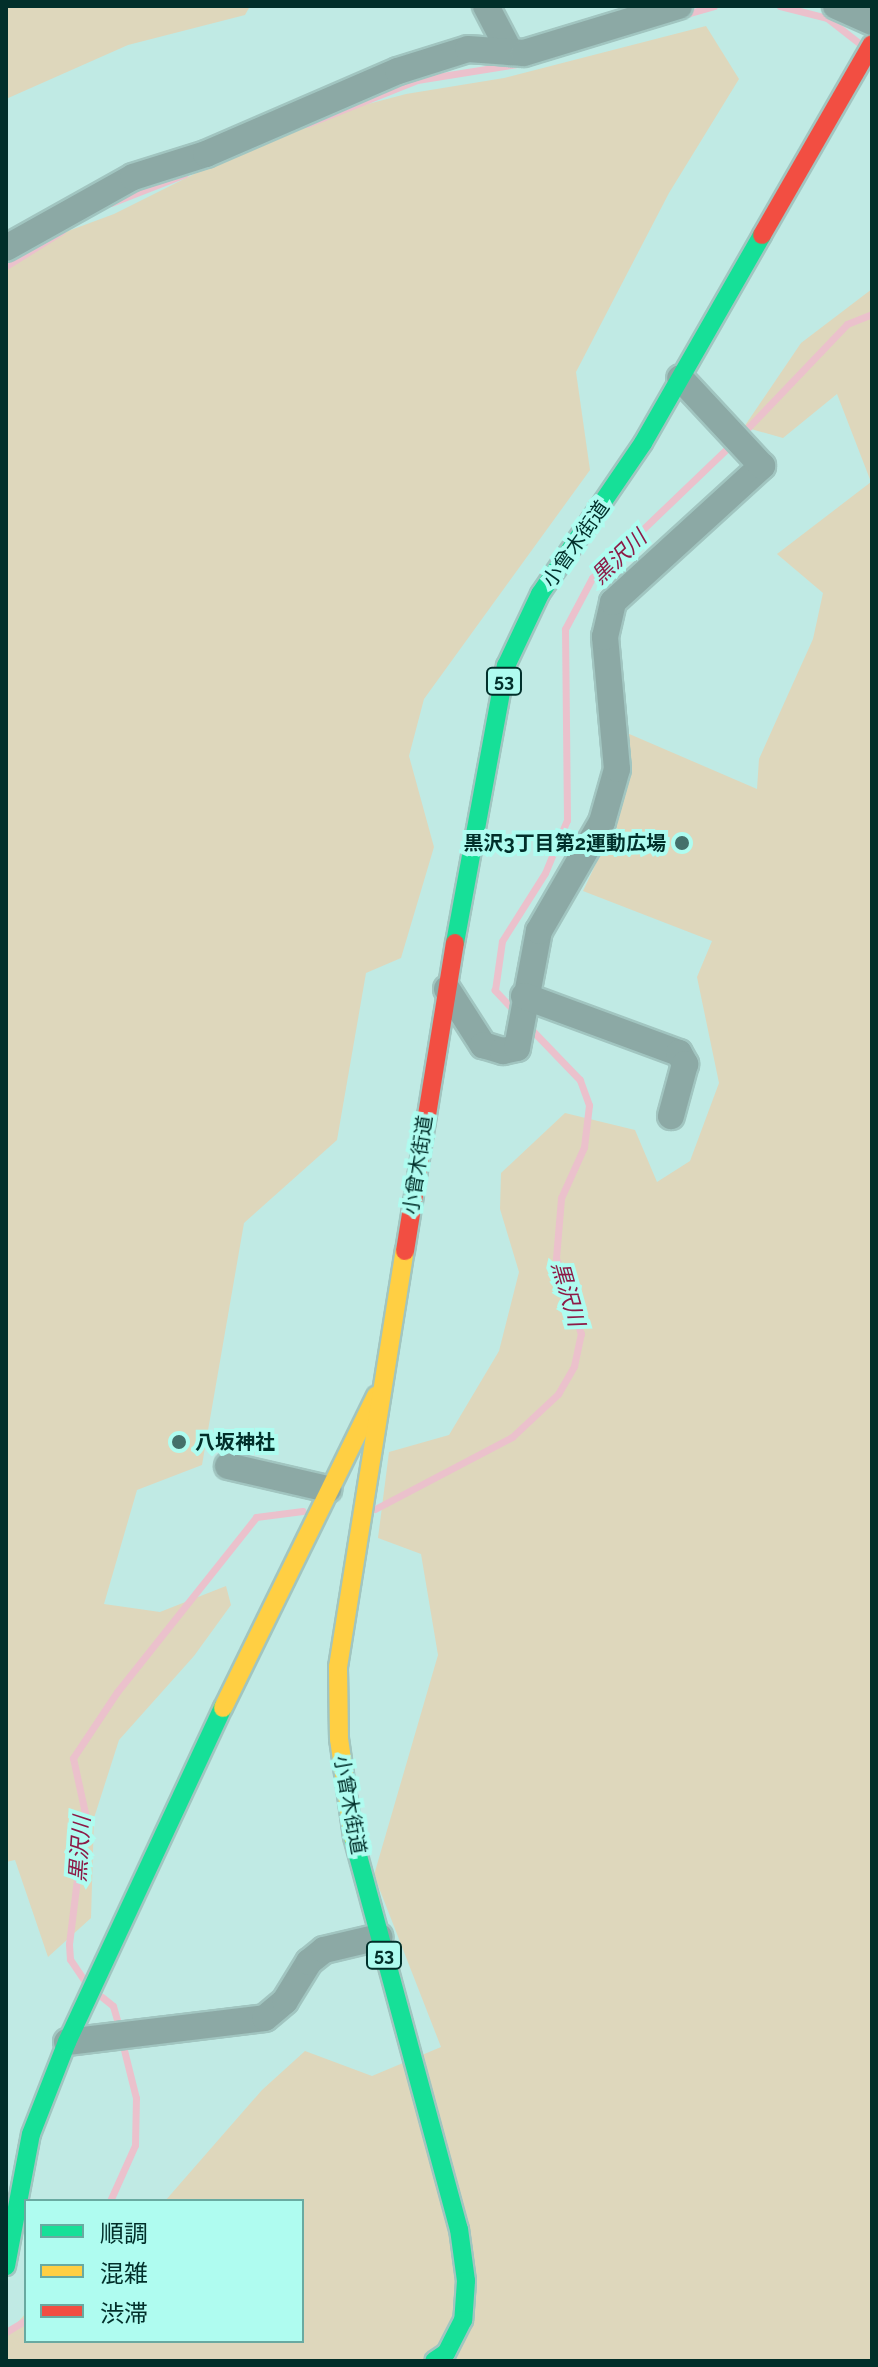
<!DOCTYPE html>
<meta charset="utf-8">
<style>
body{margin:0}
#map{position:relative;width:878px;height:2367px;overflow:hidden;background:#c0eae4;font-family:Raleway,"Noto Sans JP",sans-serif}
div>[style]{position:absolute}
.green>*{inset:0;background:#ded7bc}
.stream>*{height:7px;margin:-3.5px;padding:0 3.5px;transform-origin:3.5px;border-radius:3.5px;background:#ebc1cc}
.roads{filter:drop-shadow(2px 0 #a1c5c0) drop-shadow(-2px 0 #a1c5c0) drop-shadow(0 2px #a1c5c0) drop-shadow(0 -2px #a1c5c0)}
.street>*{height:26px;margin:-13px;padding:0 13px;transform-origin:13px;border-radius:13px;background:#8ca9a5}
.fast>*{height:18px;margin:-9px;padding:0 9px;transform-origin:9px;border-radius:9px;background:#16e098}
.slow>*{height:18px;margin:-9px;padding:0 9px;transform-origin:9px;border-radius:9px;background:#ffcf43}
.jam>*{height:18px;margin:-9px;padding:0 9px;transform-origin:9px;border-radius:9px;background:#f24e42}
.dots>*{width:22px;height:22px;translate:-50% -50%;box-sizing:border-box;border:4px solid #affcf0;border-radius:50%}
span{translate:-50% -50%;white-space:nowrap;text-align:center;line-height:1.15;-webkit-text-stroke:8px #affcf0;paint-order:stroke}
.shield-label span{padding:2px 6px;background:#affcf0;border:2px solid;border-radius:6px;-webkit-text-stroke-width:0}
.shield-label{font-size:18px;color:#012f2a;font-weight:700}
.street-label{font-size:20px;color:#012f2a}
.poi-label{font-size:20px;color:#012f2a;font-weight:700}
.right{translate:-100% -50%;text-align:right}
.left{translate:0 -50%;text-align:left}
.water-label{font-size:22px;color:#8d1b47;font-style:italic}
.frame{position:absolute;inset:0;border:8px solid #012f2a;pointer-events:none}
.legend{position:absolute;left:24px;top:2199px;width:280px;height:144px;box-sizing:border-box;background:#affcf0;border:2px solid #69aaa1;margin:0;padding:10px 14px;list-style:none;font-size:24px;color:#012f2a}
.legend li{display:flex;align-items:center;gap:16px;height:40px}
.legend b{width:40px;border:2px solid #69aaa1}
</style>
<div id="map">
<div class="green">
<i style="clip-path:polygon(6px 6px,250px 6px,245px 15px,128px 45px,6px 99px)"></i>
<i style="clip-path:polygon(706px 26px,739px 79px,669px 193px,576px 372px,590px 470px,424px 699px,409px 756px,434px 847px,401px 958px,366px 973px,337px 1140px,244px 1223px,202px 1465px,137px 1490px,104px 1604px,160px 1612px,226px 1586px,231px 1605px,194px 1656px,119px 1740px,94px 1818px,91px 1918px,48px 1957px,15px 1860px,6px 1862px,6px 254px,114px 214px,296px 123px,406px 94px,504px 78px)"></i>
<i style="clip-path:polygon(872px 289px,872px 2361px,6px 2361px,6px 2335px,26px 2313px,26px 2341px,302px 2341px,302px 2201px,165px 2201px,262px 2090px,305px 2051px,372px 2076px,441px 2047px,374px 1875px,438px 1655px,421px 1554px,378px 1538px,389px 1452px,449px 1435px,499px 1351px,519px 1272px,500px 1209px,501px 1173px,565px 1113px,635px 1130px,657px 1182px,690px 1161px,719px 1083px,697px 977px,712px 941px,583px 891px,615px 823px,626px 781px,627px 733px,757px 789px,759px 759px,813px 639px,823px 593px,777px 554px,871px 482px,837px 394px,783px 438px,744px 427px,801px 343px)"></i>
</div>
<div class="stream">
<i style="left:780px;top:6px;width:49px;rotate:14.3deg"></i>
<i style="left:827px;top:18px;width:41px;rotate:38deg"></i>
<i style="left:683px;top:15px;width:32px;rotate:-16deg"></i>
<i style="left:307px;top:124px;width:118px;rotate:-21.8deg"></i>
<i style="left:417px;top:80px;width:101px;rotate:-9.1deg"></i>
<i style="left:111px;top:203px;width:79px;rotate:-21.4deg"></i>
<i style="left:6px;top:266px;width:66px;rotate:-32deg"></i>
<i style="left:742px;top:434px;width:152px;rotate:-46.3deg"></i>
<i style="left:847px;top:324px;width:27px;rotate:-22deg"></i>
<i style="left:517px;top:1014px;width:33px;rotate:-133deg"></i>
<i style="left:495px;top:990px;width:49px;rotate:-81.9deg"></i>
<i style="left:502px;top:941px;width:80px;rotate:-57.7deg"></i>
<i style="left:545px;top:873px;width:57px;rotate:-67.5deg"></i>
<i style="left:567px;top:820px;width:191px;rotate:-90.6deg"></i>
<i style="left:565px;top:629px;width:58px;rotate:-62.1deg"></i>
<i style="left:592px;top:578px;width:195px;rotate:-43.8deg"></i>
<i style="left:375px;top:1509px;width:155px;rotate:-27.7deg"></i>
<i style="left:512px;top:1437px;width:63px;rotate:-43.1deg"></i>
<i style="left:558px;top:1394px;width:32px;rotate:-60deg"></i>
<i style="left:574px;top:1366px;width:33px;rotate:-78deg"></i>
<i style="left:581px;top:1334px;width:80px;rotate:-108.2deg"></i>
<i style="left:556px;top:1258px;width:60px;rotate:-85.2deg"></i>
<i style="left:561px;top:1198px;width:56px;rotate:-65.7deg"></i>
<i style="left:584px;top:1147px;width:42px;rotate:-83.2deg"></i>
<i style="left:589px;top:1105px;width:27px;rotate:-110deg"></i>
<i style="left:580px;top:1080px;width:75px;rotate:-133.9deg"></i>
<i style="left:84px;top:1980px;width:25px;rotate:-124deg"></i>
<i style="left:70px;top:1959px;width:15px;rotate:-94deg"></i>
<i style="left:69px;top:1944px;width:132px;rotate:-83deg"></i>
<i style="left:85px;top:1813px;width:56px;rotate:-102.3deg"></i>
<i style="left:73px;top:1758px;width:79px;rotate:-56.3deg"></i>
<i style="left:117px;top:1692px;width:223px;rotate:-51.5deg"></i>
<i style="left:256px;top:1517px;width:47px;rotate:-7.3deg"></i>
<i style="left:102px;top:1997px;width:14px;rotate:39deg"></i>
<i style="left:113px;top:2006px;width:25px;rotate:74deg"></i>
<i style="left:110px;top:2201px;width:61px;rotate:-65.9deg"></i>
<i style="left:135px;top:2145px;width:47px;rotate:-88.8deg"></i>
<i style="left:136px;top:2098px;width:58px;rotate:-104deg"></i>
<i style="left:6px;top:2332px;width:23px;rotate:-31deg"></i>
</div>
<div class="roads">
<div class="street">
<i style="left:486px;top:6px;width:52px;rotate:62.4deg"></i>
<i style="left:836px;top:6px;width:39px;rotate:24deg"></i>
<i style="left:6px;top:248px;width:145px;rotate:-29.2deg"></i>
<i style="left:133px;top:177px;width:77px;rotate:-17.5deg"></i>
<i style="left:206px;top:154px;width:209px;rotate:-23.4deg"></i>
<i style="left:398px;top:71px;width:73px;rotate:-17.4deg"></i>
<i style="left:468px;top:49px;width:56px;rotate:4.1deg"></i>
<i style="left:524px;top:53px;width:162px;rotate:-16.9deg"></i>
<i style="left:447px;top:989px;width:67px;rotate:57.3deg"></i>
<i style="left:483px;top:1045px;width:21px;rotate:17deg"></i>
<i style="left:503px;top:1051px;width:14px;rotate:-12deg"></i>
<i style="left:517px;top:1048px;width:119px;rotate:-79.4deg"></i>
<i style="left:539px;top:931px;width:126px;rotate:-60deg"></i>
<i style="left:602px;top:822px;width:55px;rotate:-74.2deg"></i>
<i style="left:617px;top:769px;width:133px;rotate:-95.2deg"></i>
<i style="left:605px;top:637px;width:36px;rotate:-77deg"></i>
<i style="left:613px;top:602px;width:202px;rotate:-42.4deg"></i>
<i style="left:762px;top:466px;width:120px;rotate:-133deg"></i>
<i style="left:524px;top:996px;width:165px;rotate:20.2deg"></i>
<i style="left:679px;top:1053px;width:13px;rotate:61deg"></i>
<i style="left:685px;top:1064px;width:54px;rotate:105.1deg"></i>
<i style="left:228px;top:1466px;width:103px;rotate:13deg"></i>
<i style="left:67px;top:2042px;width:199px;rotate:-6.9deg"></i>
<i style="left:265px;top:2018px;width:26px;rotate:-40deg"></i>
<i style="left:285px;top:2001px;width:46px;rotate:-58.4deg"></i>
<i style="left:309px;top:1962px;width:19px;rotate:-39deg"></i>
<i style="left:324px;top:1950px;width:57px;rotate:-13.3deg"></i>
</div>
<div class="fast">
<i style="left:455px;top:943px;width:282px;rotate:-79.6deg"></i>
<i style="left:506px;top:666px;width:80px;rotate:-64.7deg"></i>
<i style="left:540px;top:594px;width:183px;rotate:-55.7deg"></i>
<i style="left:643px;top:443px;width:240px;rotate:-60.2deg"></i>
<i style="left:353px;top:1837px;width:406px;rotate:74.9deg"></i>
<i style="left:459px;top:2229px;width:52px;rotate:82.3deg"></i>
<i style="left:466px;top:2281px;width:39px;rotate:94deg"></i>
<i style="left:463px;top:2320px;width:37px;rotate:117deg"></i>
<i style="left:446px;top:2353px;width:14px;rotate:146deg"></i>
<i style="left:6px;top:2266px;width:134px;rotate:-79.3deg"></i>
<i style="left:31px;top:2134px;width:99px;rotate:-68.6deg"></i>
<i style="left:67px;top:2042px;width:369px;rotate:-65deg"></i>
</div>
<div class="slow">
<i style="left:223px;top:1708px;width:348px;rotate:-63.9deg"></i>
<i style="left:353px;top:1837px;width:99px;rotate:-98.1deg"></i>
<i style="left:339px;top:1739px;width:72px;rotate:-90.8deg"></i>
<i style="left:338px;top:1667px;width:421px;rotate:-80.9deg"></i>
</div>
<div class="jam">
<i style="left:762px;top:235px;width:220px;rotate:-60.1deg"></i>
<i style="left:405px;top:1251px;width:312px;rotate:-80.8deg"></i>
</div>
</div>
<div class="dots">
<i style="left:682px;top:843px;background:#44706b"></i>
<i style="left:179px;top:1442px;background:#44706b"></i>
</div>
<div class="shield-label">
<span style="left:504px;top:681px">53</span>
<span style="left:384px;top:1955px">53</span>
</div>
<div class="street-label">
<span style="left:576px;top:544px;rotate:-55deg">小曾木街道</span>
<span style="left:418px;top:1165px;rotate:-81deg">小曾木街道</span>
<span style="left:350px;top:1805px;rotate:80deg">小曾木街道</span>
</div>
<div class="poi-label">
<span class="right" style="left:666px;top:843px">黒沢3丁目第2運動広場</span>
<span class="left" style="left:195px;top:1442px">八坂神社</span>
</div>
<div class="water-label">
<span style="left:619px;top:557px;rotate:-44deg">黒沢川</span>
<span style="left:568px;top:1294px;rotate:74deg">黒沢川</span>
<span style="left:80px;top:1849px;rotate:-86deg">黒沢川</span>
</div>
<div class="frame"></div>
<ul class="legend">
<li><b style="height:10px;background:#16e098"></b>順調</li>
<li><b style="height:10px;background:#ffcf43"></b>混雑</li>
<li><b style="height:10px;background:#f24e42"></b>渋滞</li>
</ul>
</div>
